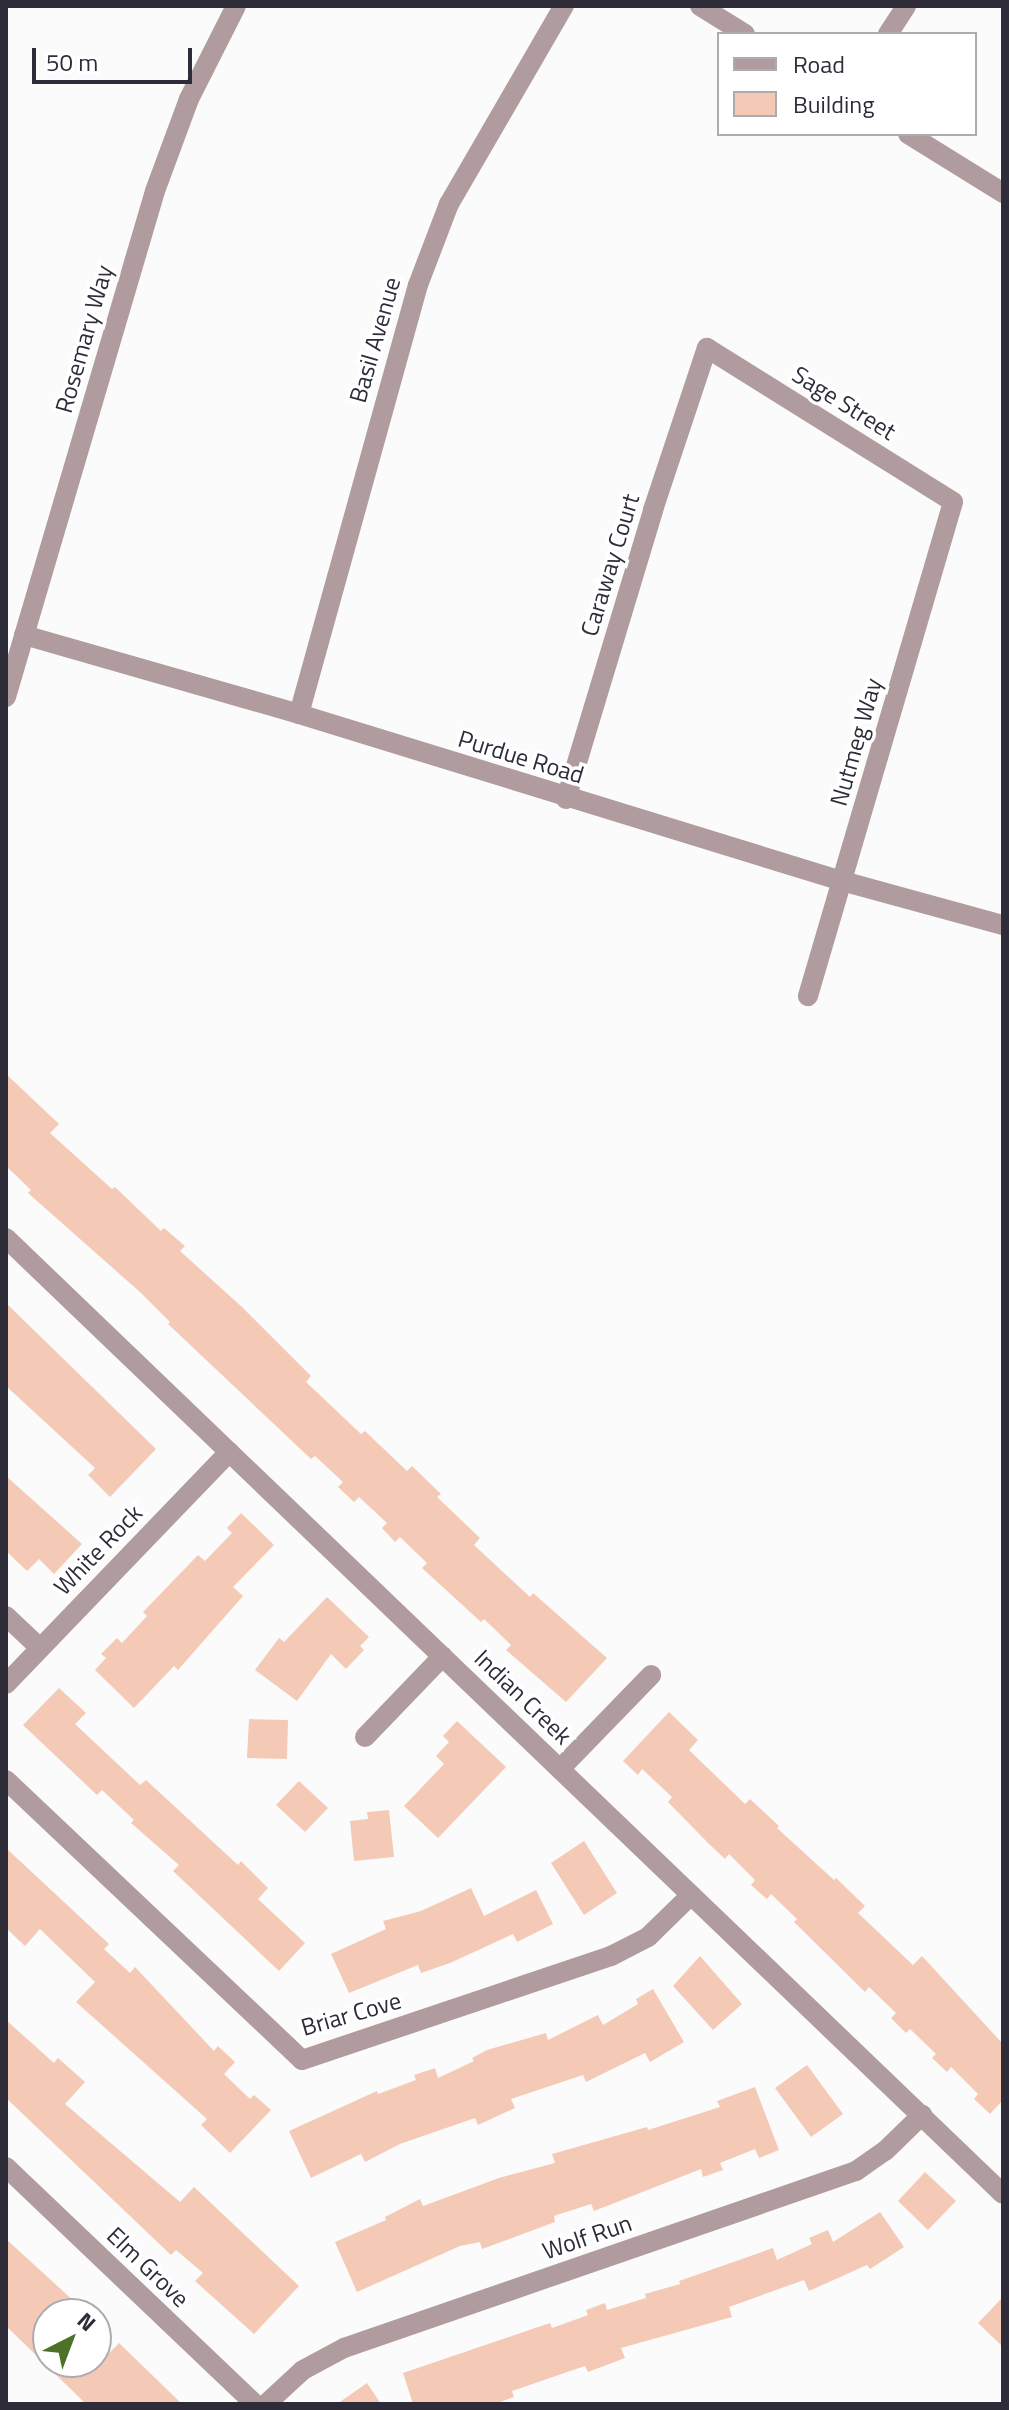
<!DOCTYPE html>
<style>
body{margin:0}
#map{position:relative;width:1009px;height:2410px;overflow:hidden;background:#fbfbfb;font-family:"Titillium Web",sans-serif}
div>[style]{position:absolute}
.building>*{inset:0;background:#f4cab6}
.street>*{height:20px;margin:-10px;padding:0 10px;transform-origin:10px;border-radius:10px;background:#b09c9e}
span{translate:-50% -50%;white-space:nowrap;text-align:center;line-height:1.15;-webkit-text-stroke:7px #fff;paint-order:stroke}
.street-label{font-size:24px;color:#2f2c39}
.frame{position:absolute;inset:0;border:8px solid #2f2c39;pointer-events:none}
.legend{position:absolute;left:717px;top:32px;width:260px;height:104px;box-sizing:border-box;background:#fff;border:2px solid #acabb0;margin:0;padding:10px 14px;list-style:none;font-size:24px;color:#2f2c39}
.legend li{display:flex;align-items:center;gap:16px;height:40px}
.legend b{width:40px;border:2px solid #acabb0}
.north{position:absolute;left:32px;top:2298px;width:80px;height:80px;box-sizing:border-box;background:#fff;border:2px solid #acabb0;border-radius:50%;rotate:42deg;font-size:22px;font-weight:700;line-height:32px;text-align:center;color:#2f2c39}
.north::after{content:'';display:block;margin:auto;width:28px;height:36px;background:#4e7128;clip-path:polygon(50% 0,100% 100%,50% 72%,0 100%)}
.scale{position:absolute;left:32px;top:48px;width:160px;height:36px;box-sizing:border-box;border:4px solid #2f2c39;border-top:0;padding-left:10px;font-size:24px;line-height:28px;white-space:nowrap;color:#2f2c39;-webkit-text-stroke:6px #fff;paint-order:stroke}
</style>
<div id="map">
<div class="building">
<i style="clip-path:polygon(6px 1074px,59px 1124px,50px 1133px,112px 1189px,115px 1187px,161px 1231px,164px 1228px,185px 1246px,180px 1251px,242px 1307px,311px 1376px,306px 1382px,361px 1434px,365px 1431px,407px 1471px,412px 1466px,441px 1494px,437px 1497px,480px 1538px,474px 1545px,530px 1597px,533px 1593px,607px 1658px,566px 1702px,506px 1650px,511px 1645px,484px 1619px,481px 1622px,422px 1568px,427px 1563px,400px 1537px,395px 1542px,382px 1528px,387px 1523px,359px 1497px,354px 1502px,338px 1487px,343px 1482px,315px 1456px,311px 1459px,168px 1324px,170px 1322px,141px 1293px,28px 1193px,31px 1190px,6px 1166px)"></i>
<i style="clip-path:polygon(6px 1303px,156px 1449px,110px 1497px,88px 1475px,95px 1468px,6px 1386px)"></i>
<i style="clip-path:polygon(6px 1476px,82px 1544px,54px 1574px,39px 1559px,27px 1571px,6px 1551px)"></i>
<i style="clip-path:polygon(241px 1513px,274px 1545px,233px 1587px,243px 1596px,178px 1670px,174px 1666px,134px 1708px,95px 1670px,106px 1658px,101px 1654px,117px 1638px,122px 1643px,147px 1616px,143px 1612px,198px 1555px,205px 1561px,232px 1533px,227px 1528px)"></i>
<i style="clip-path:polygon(327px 1597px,369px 1637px,360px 1646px,364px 1650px,346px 1669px,331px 1654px,297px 1701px,255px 1670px,279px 1638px,284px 1642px)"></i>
<i style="clip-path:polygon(59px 1688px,86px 1713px,75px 1724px,140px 1785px,146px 1780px,238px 1865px,241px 1861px,268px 1888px,258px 1899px,305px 1943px,279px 1971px,173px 1871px,179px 1865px,131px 1823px,134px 1820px,102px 1790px,97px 1795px,23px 1725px)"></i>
<i style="clip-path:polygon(669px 1712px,698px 1740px,689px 1750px,745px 1804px,750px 1799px,779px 1826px,777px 1828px,834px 1880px,836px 1878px,865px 1906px,858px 1913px,913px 1965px,922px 1956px,1003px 2044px,1003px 2100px,990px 2114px,974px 2099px,978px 2094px,951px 2067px,947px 2072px,932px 2058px,936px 2054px,910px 2029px,906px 2033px,891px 2018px,896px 2013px,869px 1987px,865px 1992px,794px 1922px,797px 1919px,771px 1894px,767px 1899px,751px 1885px,755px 1880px,729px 1854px,725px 1859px,708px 1843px,668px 1802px,672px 1797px,642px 1769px,638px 1775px,623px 1761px)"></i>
<i style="clip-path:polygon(249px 1719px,288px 1720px,287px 1759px,247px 1758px)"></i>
<i style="clip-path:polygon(457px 1721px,506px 1767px,438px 1838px,404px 1806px,444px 1764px,436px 1756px,449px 1742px,443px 1736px)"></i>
<i style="clip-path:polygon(299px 1781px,328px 1808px,305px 1832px,276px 1805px)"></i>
<i style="clip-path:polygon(389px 1810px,394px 1857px,354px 1861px,350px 1821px,368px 1819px,367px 1812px)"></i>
<i style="clip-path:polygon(584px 1841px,617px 1893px,584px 1915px,551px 1863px)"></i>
<i style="clip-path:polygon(6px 1848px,109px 1944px,104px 1949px,130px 1973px,135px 1967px,214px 2051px,218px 2046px,235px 2062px,224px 2074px,250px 2099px,254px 2095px,271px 2110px,230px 2153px,201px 2125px,207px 2119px,76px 2002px,95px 1982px,40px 1929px,25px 1946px,6px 1928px)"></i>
<i style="clip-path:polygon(471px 1888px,484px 1916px,536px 1890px,553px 1924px,517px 1942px,513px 1934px,450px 1963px,421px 1973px,418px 1965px,349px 1993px,331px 1954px,386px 1929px,383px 1921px,421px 1911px)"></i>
<i style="clip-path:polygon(700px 1956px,742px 2004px,713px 2030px,673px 1986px)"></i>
<i style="clip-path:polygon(653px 1989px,684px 2042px,650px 2062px,645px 2053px,586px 2082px,583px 2075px,511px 2099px,515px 2108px,478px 2125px,475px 2118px,400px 2144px,365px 2162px,361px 2154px,311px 2178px,289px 2131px,377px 2091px,378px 2094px,416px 2080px,414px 2075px,435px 2068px,438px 2078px,474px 2061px,472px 2058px,487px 2050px,546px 2033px,548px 2040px,598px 2015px,603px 2025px,638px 2004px,636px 1999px)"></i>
<i style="clip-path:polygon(6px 2020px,54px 2063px,58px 2058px,85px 2082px,65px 2104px,180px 2202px,194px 2187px,299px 2286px,254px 2334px,195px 2281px,203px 2273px,176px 2250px,171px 2255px,6px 2098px)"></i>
<i style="clip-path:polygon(807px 2065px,843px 2114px,811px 2137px,775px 2088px)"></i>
<i style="clip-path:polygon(755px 2087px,779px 2150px,759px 2158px,755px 2149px,720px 2163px,723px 2170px,703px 2177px,701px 2169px,594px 2211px,591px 2204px,554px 2216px,555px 2222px,482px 2249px,480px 2242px,460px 2246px,357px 2292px,335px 2242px,386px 2220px,385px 2217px,420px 2199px,423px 2206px,499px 2178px,555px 2163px,552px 2154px,647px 2127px,648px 2130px,720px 2107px,717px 2101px)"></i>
<i style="clip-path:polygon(925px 2172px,956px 2201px,928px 2230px,898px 2201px)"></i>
<i style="clip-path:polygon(880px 2212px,904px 2247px,870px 2269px,867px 2265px,809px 2291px,804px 2280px,729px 2307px,732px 2317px,621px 2348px,625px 2358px,588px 2372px,585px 2366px,512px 2391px,514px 2397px,494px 2404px,413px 2404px,403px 2373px,550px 2323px,552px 2328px,588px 2315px,586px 2310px,605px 2303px,607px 2310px,646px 2298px,645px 2294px,680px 2284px,679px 2281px,773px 2248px,777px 2260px,812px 2244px,809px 2238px,828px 2230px,833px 2242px)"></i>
<i style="clip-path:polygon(6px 2239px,88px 2314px,48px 2314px,48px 2362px,96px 2362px,100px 2349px,107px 2355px,119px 2343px,182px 2404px,86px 2404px,6px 2326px)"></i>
<i style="clip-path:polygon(1003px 2297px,1003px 2347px,978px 2323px)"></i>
<i style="clip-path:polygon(367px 2383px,381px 2404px,337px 2404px)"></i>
</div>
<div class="street">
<i style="left:700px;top:6px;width:53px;rotate:31.9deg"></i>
<i style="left:888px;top:34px;width:33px;rotate:-57deg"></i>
<i style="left:908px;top:134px;width:112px;rotate:31.8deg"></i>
<i style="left:24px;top:635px;width:286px;rotate:16deg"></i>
<i style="left:299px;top:714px;width:568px;rotate:17.1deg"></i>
<i style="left:842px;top:881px;width:167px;rotate:15.3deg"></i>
<i style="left:6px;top:697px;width:527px;rotate:-73.59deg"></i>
<i style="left:155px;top:191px;width:98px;rotate:-69.7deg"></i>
<i style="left:189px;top:99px;width:104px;rotate:-63.2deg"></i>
<i style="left:299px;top:714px;width:445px;rotate:-74.5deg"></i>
<i style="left:418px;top:285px;width:87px;rotate:-69.1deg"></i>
<i style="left:449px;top:204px;width:229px;rotate:-59.9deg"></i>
<i style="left:566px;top:799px;width:302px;rotate:-73.2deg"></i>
<i style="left:653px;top:510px;width:171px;rotate:-71.6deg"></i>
<i style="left:707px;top:348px;width:290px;rotate:32deg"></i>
<i style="left:953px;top:502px;width:515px;rotate:106.36deg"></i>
<i style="left:6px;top:1238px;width:1381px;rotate:43.8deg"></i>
<i style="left:6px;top:1616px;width:47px;rotate:43.3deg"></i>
<i style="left:6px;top:1684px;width:322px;rotate:-46.1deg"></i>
<i style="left:365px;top:1737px;width:112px;rotate:-46.1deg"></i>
<i style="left:560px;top:1769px;width:131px;rotate:-45.9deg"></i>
<i style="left:6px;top:1780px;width:407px;rotate:43.4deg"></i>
<i style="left:302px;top:2060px;width:326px;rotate:-18.6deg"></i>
<i style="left:611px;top:1956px;width:42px;rotate:-27.2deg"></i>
<i style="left:648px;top:1937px;width:60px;rotate:-44.3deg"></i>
<i style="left:6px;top:2167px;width:344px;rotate:43.6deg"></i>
<i style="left:266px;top:2404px;width:50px;rotate:-42.6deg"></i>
<i style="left:303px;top:2370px;width:47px;rotate:-28.2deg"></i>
<i style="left:344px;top:2348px;width:542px;rotate:-19.07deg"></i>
<i style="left:856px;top:2171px;width:35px;rotate:-35deg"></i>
<i style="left:885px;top:2151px;width:52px;rotate:-44.2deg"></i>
</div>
<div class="street-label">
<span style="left:84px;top:339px;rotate:-74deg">Rosemary Way</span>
<span style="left:375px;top:340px;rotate:-74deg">Basil Avenue</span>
<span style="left:844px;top:403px;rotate:32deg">Sage Street</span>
<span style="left:610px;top:565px;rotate:-73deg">Caraway Court</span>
<span style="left:856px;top:742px;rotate:-74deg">Nutmeg Way</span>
<span style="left:521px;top:757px;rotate:17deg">Purdue Road</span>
<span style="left:98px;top:1550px;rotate:-46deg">White Rock</span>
<span style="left:523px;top:1697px;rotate:44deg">Indian Creek</span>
<span style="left:351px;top:2014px;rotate:-16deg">Briar Cove</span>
<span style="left:587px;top:2237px;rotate:-19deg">Wolf Run</span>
<span style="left:148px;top:2267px;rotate:44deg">Elm Grove</span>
</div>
<div class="frame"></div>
<ul class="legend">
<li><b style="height:10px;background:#b09c9e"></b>Road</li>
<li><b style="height:22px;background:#f4cab6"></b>Building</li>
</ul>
<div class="north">N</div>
<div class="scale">50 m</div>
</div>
